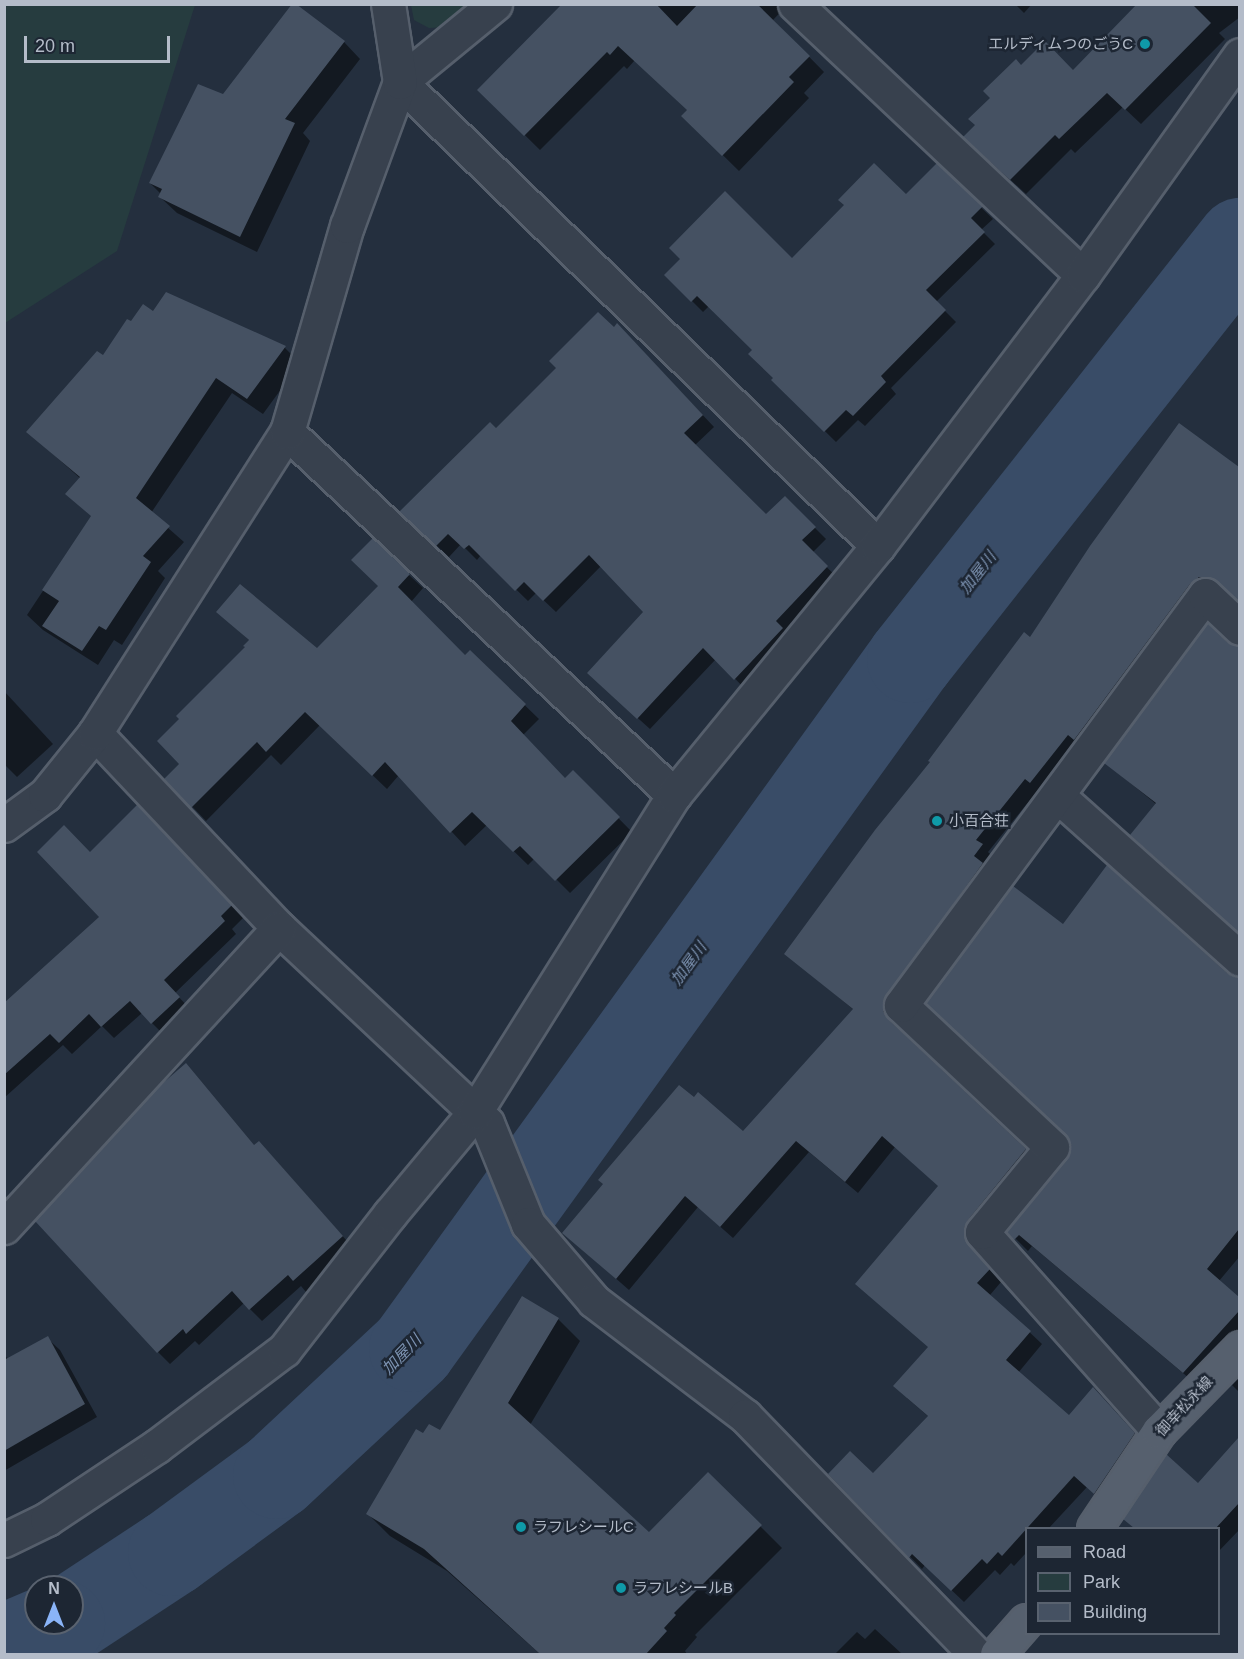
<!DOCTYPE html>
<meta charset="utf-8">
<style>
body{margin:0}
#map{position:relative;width:1244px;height:1659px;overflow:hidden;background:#242f3e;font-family:Arial,"Noto Sans JP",sans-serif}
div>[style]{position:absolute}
.green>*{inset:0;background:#263c3f}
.shadow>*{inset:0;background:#0007}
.river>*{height:87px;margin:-43.5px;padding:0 43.5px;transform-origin:43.5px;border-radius:43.5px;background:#394c67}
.building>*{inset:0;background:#455162}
.roads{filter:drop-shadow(2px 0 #565f6c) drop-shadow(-2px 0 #565f6c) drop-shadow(0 2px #565f6c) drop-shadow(0 -2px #565f6c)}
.minor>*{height:33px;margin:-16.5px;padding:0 16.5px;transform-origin:16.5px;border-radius:16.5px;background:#38414e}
.major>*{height:33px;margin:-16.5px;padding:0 16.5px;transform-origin:16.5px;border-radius:16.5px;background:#56606e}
.dots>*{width:16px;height:16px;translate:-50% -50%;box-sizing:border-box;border:3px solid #1d2633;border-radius:50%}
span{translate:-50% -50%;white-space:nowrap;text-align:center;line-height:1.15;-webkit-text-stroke:5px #1d2633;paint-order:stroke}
.poi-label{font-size:15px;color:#b4bcc9}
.right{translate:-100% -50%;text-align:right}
.left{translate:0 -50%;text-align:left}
.street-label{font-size:15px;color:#b4bcc9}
.water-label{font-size:16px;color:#7c92b1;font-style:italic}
.frame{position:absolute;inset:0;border:6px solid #b4bcc9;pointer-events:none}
.legend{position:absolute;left:1025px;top:1527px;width:195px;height:108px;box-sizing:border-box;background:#1d2633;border:2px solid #59626f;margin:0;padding:8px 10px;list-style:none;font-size:18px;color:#b4bcc9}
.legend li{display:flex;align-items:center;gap:12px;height:30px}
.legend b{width:30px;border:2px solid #59626f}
.north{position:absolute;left:24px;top:1575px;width:60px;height:60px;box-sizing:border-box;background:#1d2633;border:2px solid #59626f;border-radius:50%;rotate:0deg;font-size:16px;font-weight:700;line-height:24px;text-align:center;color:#b4bcc9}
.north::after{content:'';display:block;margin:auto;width:21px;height:27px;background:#8ab4f8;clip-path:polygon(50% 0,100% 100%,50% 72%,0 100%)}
.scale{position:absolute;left:24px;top:36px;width:146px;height:27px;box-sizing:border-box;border:3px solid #b4bcc9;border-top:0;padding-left:8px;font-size:18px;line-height:21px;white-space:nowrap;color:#b4bcc9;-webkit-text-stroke:4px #1d2633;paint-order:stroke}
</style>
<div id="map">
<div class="green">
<i style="clip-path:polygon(5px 4px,195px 5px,117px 251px,5px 323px)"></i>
<i style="clip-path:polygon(411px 5px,467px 5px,444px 27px,429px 28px,414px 20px)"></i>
</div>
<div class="shadow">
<i style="clip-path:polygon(564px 4px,788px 4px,773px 20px,824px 72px,804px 93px,809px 98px,739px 171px,683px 116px,689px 110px,635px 60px,627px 69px,624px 66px,540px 150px,479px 90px)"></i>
<i style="clip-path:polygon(1015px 4px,1032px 4px,1024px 13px)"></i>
<i style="clip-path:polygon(1139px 4px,1240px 4px,1240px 17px,1219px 33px,1225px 39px,1141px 124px,1123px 107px,1075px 153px,1071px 149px,1026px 194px,980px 152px,977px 125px,1073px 72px)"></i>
<i style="clip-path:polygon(344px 42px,360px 59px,303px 133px,310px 141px,257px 252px,177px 213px,160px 197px,161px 194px,150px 183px,223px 96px)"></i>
<i style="clip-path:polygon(937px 165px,993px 219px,981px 230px,995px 244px,936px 302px,956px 322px,891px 388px,896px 394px,865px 426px,858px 420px,836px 442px,773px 380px,775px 378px,754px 350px,709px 306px,703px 312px,666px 275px,792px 260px,906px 196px)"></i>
<i style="clip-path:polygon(166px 294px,285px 348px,300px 363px,263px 414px,232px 393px,151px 513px,184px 542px,158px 571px,165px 578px,122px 645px,114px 640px,98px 665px,43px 630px,27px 615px,92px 517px,81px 479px,28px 432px,104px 357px,131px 323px,154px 313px)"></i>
<i style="clip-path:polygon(614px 329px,629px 337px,714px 427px,694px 446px,766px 516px,785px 498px,826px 539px,812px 553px,839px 579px,746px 690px,716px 659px,650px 729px,601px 685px,645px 612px,601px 566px,556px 612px,536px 593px,528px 601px,481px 555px,477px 560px,461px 544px,449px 557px,413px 523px,496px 430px)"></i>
<i style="clip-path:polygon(1179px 425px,1240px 469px,1240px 600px,1221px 588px,1043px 794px,1038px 790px,988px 852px,994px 858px,894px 1014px,895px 1024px,899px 1031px,1038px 1162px,975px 1242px,980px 1258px,1001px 1282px,990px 1295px,1042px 1344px,1018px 1373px,1069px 1417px,1105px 1402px,1147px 1446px,1107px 1505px,1087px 1487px,1049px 1528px,1026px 1528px,1026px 1553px,1014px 1566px,1011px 1563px,1000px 1575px,995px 1570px,964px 1602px,925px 1565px,922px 1569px,830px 1474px,874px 1475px,929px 1417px,907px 1398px,929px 1347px,940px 1187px,895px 1147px,858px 1193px,809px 1152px,733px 1238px,698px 1207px,629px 1290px,564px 1233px,743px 1133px,854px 1010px,786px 954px,1030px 639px)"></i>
<i style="clip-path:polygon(409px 575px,423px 588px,411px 602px,465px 657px,470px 652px,539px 719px,523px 735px,565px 779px,573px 772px,632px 832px,570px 893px,535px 858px,528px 865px,487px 825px,465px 846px,399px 775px,387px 789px,320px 725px,281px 765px,271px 755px,206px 821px,166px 779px,181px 764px,250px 641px,218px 612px,317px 650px)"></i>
<i style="clip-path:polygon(1208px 625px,1235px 648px,1240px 647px,1240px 933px,1144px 848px,1156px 804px,1106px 763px)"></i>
<i style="clip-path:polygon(4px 691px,53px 744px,17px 777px,4px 764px)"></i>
<i style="clip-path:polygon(149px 819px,243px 918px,232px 929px,236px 934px,175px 993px,191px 1010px,164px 1035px,142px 1013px,114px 1038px,102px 1026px,72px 1054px,63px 1045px,4px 1098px,4px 1005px,101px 917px,90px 854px)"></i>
<i style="clip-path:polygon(1063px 926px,1240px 979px,1240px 1256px,1219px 1281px,1240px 1299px,1240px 1349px,1196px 1384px,1032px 1246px,1028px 1251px,1009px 1232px,1068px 1160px,1072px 1150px)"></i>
<i style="clip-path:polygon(255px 1146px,271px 1155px,354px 1249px,306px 1292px,301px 1286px,262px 1321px,244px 1303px,199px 1345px,195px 1341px,170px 1364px,158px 1352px)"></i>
<i style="clip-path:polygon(558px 1319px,580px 1341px,530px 1425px,649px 1535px,708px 1474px,782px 1548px,695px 1635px,697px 1637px,685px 1651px,687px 1654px,540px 1654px,447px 1571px,390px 1536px,368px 1514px,424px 1436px,440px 1432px)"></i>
<i style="clip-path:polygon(47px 1338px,60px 1350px,97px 1417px,4px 1471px,4px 1353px,8px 1360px)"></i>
<i style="clip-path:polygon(1240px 1377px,1240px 1393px,1232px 1385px)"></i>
<i style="clip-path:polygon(1240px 1439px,1240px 1529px,1218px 1552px,1218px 1528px,1135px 1528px,1125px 1519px,1199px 1485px)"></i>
<i style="clip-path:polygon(875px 1629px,902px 1654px,835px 1654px,857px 1632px,865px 1639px)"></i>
</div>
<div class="river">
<i style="left:72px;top:1617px;width:118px;rotate:-33.3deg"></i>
<i style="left:171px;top:1552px;width:130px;rotate:-36.3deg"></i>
<i style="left:276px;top:1475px;width:186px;rotate:-43deg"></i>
<i style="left:412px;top:1348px;width:850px;rotate:-54.14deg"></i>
<i style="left:910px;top:659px;width:533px;rotate:-51.71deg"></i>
<i style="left:4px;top:1647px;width:62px;rotate:-22.8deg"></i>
</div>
<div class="building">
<i style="clip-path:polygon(292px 4px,296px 4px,345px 41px,285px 119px,295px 123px,240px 237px,158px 197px,162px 189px,149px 183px,198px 84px,223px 94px)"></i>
<i style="clip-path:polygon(562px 4px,656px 4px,677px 26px,698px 4px,757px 4px,810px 56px,789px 77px,794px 82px,722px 156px,681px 116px,687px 110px,618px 46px,610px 55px,607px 52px,524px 136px,477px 90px)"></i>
<i style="clip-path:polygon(1137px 4px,1192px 4px,1211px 23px,1125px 110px,1107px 93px,1059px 139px,1055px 135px,1010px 180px,963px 137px,975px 125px,968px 119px,990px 98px,983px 91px,1016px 59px,1021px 65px,1045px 41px,1073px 70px)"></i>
<i style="clip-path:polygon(874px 163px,906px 194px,937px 163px,983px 206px,971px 218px,985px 232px,926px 290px,946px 310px,881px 376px,886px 382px,853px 416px,846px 410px,824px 432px,771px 380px,773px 378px,748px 354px,752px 350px,697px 296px,691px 302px,664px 275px,680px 259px,669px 248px,725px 191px,792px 258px,844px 205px,838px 200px)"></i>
<i style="clip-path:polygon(166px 292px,286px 346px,247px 399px,216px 378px,136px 498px,170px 526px,143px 556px,151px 562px,106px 630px,99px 626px,82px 651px,42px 626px,59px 601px,42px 590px,91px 516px,65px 494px,80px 477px,26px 432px,97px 351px,103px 355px,127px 319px,131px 321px,143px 304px,153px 311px)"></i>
<i style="clip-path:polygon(598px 312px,614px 327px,617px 323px,703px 415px,684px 433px,766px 514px,785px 496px,816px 527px,802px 540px,828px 566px,776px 621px,783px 628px,734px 680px,703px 648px,637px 719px,587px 673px,643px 612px,589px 555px,543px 601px,524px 582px,515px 591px,469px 545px,464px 549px,448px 534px,436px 546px,399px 512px,490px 422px,496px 428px,556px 368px,549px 361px)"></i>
<i style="clip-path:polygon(1179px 423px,1239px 467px,1239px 602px,1209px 577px,1199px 577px,1190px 584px,1074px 740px,1068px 735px,1030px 783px,1025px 779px,976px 840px,983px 844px,974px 856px,983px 863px,883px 1002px,883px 1011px,888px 1019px,1026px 1149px,968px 1220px,964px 1228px,968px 1244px,990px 1269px,977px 1283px,1031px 1331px,1006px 1360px,1069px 1415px,1093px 1387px,1135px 1433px,1094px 1494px,1074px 1476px,1002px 1556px,998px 1552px,987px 1564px,982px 1559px,951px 1591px,912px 1554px,909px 1558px,828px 1474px,850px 1451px,873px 1473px,928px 1416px,893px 1386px,928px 1347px,855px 1284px,938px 1186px,882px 1136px,845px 1182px,796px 1141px,720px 1227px,685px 1196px,616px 1279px,562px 1233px,603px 1184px,598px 1180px,679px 1085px,694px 1097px,698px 1092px,743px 1131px,853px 1009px,784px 954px,875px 830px,930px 762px,928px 761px,1024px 632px,1030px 637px,1090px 546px)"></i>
<i style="clip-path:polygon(373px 538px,410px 574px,398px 587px,465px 655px,470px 650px,526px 704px,511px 721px,565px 778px,573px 770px,620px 817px,555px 881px,520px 846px,513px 852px,472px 812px,450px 833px,385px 762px,372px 776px,305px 712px,266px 752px,257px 742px,191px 808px,164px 779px,179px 764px,157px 741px,179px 719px,176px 716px,245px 647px,243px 646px,249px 640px,216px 612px,240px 584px,317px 648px,378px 586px,351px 560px)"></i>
<i style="clip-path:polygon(1207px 623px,1227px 642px,1239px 646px,1239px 933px,1130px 835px,1156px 803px,1104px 763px)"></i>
<i style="clip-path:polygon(137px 805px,232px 905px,221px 916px,225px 921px,164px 980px,180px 997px,151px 1024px,130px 1001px,101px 1027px,89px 1014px,59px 1043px,50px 1034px,4px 1075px,4px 1003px,99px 917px,37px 852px,64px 825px,90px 852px)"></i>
<i style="clip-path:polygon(1107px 865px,1227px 973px,1239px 977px,1239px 1229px,1207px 1269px,1239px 1297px,1239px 1311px,1183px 1373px,1019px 1235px,1014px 1240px,1007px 1232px,1066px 1159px,1070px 1150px,1070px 1141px,926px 1003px,1013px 886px,1063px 924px)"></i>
<i style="clip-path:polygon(186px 1063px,254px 1145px,259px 1141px,343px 1236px,293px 1281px,288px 1275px,249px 1310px,232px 1291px,186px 1334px,183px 1329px,157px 1353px,35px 1221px,156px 1089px)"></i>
<i style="clip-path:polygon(522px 1296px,559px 1318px,508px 1403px,649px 1532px,708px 1472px,762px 1525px,674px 1613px,676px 1615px,664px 1628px,667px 1631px,646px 1654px,540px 1654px,424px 1549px,366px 1514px,416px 1429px,423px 1433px,429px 1424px,440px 1430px)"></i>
<i style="clip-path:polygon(48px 1336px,85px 1404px,4px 1451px,4px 1360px)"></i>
<i style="clip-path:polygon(1239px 1437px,1239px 1503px,1216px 1528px,1134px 1528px,1123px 1519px,1166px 1454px,1198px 1483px)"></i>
</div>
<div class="roads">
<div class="minor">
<i style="left:495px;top:4px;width:123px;rotate:140.6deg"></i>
<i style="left:400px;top:82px;width:666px;rotate:44.15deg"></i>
<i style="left:795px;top:4px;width:395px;rotate:43.3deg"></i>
<i style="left:287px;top:432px;width:531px;rotate:43.17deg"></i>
<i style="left:95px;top:733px;width:268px;rotate:46.7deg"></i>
<i style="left:279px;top:928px;width:285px;rotate:43.2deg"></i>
<i style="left:487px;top:1123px;width:109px;rotate:67.9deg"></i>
<i style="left:528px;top:1224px;width:101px;rotate:49.4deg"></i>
<i style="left:594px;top:1301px;width:190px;rotate:37.3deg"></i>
<i style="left:745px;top:1416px;width:332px;rotate:45.9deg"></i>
<i style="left:1058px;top:796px;width:244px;rotate:41.8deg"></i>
<i style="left:4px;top:825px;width:51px;rotate:-36.2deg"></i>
<i style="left:45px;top:795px;width:80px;rotate:-51.1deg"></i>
<i style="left:95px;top:733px;width:357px;rotate:-57.5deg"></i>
<i style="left:287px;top:432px;width:215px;rotate:-73.8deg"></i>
<i style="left:347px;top:226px;width:153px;rotate:-69.8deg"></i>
<i style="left:400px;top:82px;width:79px;rotate:-98.7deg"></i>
<i style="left:4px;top:1227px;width:406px;rotate:-47.4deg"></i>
<i style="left:1159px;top:1431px;width:266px;rotate:-131.7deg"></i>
<i style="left:982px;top:1232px;width:110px;rotate:-50.5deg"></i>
<i style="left:1052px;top:1147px;width:207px;rotate:-136.8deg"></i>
<i style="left:901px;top:1005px;width:510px;rotate:-53.44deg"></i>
<i style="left:1205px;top:595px;width:48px;rotate:43.3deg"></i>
<i style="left:4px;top:1540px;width:48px;rotate:-26deg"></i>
<i style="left:47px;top:1519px;width:132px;rotate:-33.6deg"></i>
<i style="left:157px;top:1446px;width:159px;rotate:-37.1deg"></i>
<i style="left:284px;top:1350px;width:172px;rotate:-52.1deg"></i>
<i style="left:390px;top:1214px;width:133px;rotate:-50.2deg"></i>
<i style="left:475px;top:1112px;width:374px;rotate:-57.9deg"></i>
<i style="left:674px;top:795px;width:322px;rotate:-50.7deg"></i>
<i style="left:878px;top:546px;width:340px;rotate:-52.9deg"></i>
<i style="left:1083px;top:275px;width:270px;rotate:-54.5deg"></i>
</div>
<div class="major">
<i style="left:1094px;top:1528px;width:117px;rotate:-56.2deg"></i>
<i style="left:1159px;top:1431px;width:116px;rotate:-45.7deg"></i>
<i style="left:997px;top:1654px;width:44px;rotate:-48.7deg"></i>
</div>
</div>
<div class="dots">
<i style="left:1145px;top:44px;background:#0f9aa8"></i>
<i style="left:937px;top:821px;background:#0f9aa8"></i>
<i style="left:521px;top:1527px;background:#0f9aa8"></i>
<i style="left:621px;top:1588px;background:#0f9aa8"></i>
</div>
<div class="poi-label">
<span class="right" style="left:1133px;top:44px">エルディムつのごうC</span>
<span class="left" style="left:949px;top:821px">小百合荘</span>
<span class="left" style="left:533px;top:1527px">ラフレシールC</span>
<span class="left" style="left:633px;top:1588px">ラフレシールB</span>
</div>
<div class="street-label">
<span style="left:1184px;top:1406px;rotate:-47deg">御幸松永線</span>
</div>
<div class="water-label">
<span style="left:978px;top:573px;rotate:-52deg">加屋川</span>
<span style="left:689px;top:964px;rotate:-54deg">加屋川</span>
<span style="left:402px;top:1355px;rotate:-46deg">加屋川</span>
</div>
<div class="frame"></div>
<ul class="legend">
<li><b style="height:8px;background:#56606e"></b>Road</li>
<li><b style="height:16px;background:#263c3f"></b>Park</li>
<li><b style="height:16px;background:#455162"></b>Building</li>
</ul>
<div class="north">N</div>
<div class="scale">20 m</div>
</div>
